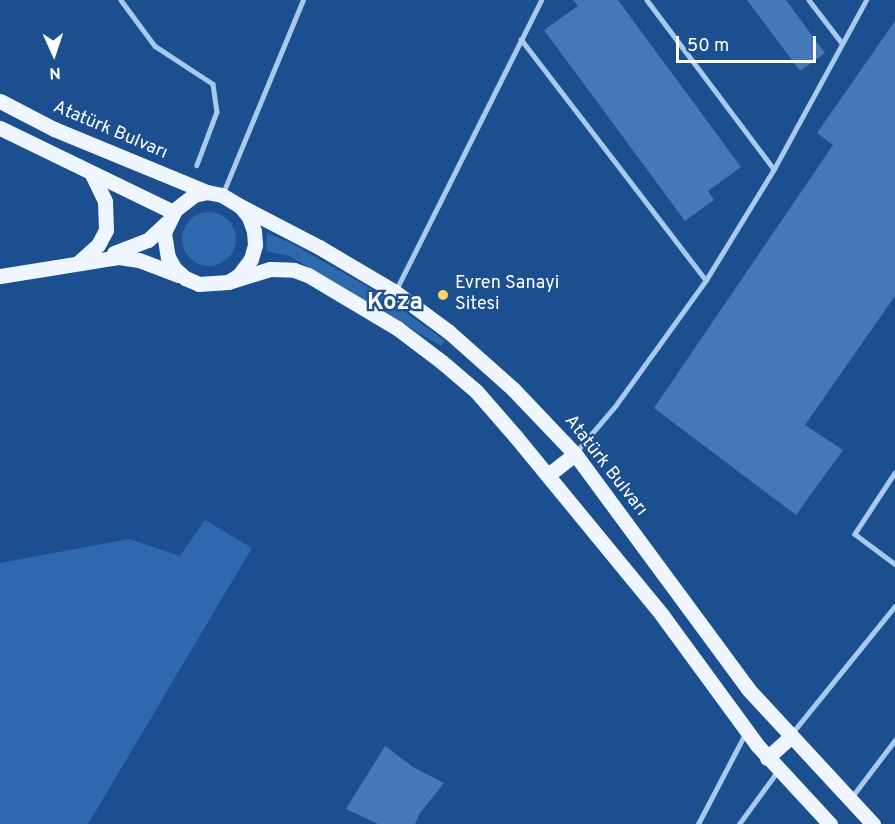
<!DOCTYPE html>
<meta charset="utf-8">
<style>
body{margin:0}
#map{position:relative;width:895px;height:824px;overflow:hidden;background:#1b4f8f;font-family:Overpass,sans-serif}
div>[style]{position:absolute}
.green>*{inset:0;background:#2e69ad}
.round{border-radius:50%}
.building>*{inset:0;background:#4478b7}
.lane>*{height:4.5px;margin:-2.25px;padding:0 2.25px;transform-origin:2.25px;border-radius:2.25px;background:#a9c9ee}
.primary>*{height:15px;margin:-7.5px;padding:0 7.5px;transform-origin:7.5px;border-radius:7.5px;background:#f0f6ff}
.dots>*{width:16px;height:16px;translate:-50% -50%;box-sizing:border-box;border:3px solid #1b4f8f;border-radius:50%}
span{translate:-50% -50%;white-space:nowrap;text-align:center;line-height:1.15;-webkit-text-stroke:4.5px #1b4f8f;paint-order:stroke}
.street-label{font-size:18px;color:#fff}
.poi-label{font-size:18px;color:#fff}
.left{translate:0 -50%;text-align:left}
.district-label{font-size:24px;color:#fff;font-weight:700}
.north{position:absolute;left:24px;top:24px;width:60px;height:60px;-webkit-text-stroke:4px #1b4f8f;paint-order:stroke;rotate:177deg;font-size:16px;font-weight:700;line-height:24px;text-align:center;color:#fff}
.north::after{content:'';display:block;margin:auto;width:21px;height:27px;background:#fff;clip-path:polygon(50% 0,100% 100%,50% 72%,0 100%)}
.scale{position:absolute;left:676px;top:36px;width:140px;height:27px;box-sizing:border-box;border:3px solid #fff;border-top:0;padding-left:8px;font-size:18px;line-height:21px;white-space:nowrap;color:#fff;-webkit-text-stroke:4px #1b4f8f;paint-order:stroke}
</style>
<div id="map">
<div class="green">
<i class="round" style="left:182px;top:212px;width:54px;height:54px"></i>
<i style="clip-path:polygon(267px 233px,291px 243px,382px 295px,445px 341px,441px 346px,289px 256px,266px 251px)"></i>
<i style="clip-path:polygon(205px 520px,252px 548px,88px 824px,0 824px,0 563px,129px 539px,180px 556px)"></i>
</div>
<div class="building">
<i style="clip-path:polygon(573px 0,618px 0,741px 167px,708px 191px,714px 200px,685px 221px,544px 30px,578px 6px)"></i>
<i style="clip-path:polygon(747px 0,786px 0,825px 53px,800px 71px)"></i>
<i style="clip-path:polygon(895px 21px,895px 296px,805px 425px,843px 450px,796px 515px,654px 408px,833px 145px,817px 133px)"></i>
<i style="clip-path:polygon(385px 746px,413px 767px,444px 783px,420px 813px,415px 824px,378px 824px,346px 809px)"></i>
</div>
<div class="lane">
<i style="left:121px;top:0;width:57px;rotate:53.5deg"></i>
<i style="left:155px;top:46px;width:69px;rotate:33.2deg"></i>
<i style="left:213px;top:84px;width:28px;rotate:82deg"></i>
<i style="left:217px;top:112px;width:57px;rotate:110.7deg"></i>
<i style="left:647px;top:0;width:211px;rotate:53.1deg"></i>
<i style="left:809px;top:0;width:54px;rotate:52.5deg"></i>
<i style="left:521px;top:39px;width:304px;rotate:52.5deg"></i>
<i style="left:223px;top:193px;width:209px;rotate:-67.5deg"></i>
<i style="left:396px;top:290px;width:324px;rotate:-63.4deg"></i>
<i style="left:577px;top:451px;width:60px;rotate:-49.7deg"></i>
<i style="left:616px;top:405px;width:154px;rotate:-54.2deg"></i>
<i style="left:706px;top:280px;width:130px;rotate:-58.5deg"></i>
<i style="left:774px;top:169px;width:192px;rotate:-61.4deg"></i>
<i style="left:895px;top:473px;width:73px;rotate:123.3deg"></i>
<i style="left:855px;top:534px;width:50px;rotate:36.9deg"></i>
<i style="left:793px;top:732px;width:162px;rotate:-51deg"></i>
<i style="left:851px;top:798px;width:73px;rotate:-52.8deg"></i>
<i style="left:698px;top:824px;width:102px;rotate:-62.4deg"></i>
<i style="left:739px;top:824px;width:64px;rotate:-53.8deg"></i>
</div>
<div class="primary">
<i style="left:0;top:101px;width:61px;rotate:27.4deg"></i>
<i style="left:54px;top:129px;width:165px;rotate:22.4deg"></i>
<i style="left:0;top:128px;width:192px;rotate:25.9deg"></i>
<i style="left:242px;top:207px;width:87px;rotate:27.5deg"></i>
<i style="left:319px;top:247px;width:88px;rotate:30.6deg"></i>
<i style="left:395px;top:292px;width:67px;rotate:36.5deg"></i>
<i style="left:449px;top:332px;width:86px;rotate:41.7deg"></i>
<i style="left:513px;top:389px;width:90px;rotate:46.4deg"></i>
<i style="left:575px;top:454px;width:292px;rotate:53.6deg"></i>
<i style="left:748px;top:689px;width:184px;rotate:47.2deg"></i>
<i style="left:114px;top:253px;width:36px;rotate:-21deg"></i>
<i style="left:148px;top:240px;width:26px;rotate:-43deg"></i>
<i style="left:79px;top:262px;width:25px;rotate:-42deg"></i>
<i style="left:98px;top:245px;width:17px;rotate:-62deg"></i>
<i style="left:106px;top:230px;width:29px;rotate:-92deg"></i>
<i style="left:105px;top:201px;width:30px;rotate:-116deg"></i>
<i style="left:0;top:276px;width:121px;rotate:-9.1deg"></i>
<i style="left:119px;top:257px;width:20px;rotate:9deg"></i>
<i style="left:139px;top:260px;width:42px;rotate:21deg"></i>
<i style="left:228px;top:282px;width:13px;rotate:-32deg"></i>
<i style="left:239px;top:275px;width:20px;rotate:-53deg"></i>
<i style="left:251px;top:259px;width:15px;rotate:-74deg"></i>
<i style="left:255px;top:245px;width:14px;rotate:-94deg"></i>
<i style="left:254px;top:231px;width:15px;rotate:-110deg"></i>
<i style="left:249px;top:217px;width:14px;rotate:-129deg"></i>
<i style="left:240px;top:206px;width:21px;rotate:-149deg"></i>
<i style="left:222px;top:195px;width:15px;rotate:-169deg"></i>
<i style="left:207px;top:192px;width:13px;rotate:167deg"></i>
<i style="left:194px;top:195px;width:24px;rotate:142deg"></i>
<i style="left:175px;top:210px;width:25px;rotate:116deg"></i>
<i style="left:164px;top:233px;width:24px;rotate:81deg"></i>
<i style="left:168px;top:257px;width:13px;rotate:61deg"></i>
<i style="left:174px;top:268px;width:15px;rotate:42deg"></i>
<i style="left:185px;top:278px;width:15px;rotate:23deg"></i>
<i style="left:199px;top:284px;width:29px;rotate:-4deg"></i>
<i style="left:228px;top:282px;width:44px;rotate:-17.2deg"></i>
<i style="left:270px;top:269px;width:24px;rotate:2deg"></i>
<i style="left:294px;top:270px;width:15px;rotate:20deg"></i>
<i style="left:308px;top:275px;width:104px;rotate:30.8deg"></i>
<i style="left:397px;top:328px;width:56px;rotate:37.1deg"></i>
<i style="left:442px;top:362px;width:45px;rotate:40.5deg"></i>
<i style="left:476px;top:391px;width:61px;rotate:49deg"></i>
<i style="left:516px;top:437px;width:230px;rotate:50.6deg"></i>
<i style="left:662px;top:615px;width:161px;rotate:53.8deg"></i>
<i style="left:757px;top:745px;width:108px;rotate:47.3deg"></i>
<i style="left:548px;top:475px;width:34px;rotate:-38deg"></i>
<i style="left:767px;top:758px;width:31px;rotate:-42deg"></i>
</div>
<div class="dots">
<i style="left:443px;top:295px;background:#ffd166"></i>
</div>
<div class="street-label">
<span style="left:110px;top:131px;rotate:23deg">Atatürk Bulvarı</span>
<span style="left:605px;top:466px;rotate:52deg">Atatürk Bulvarı</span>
</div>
<div class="poi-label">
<span class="left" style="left:455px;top:295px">Evren Sanayi<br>Sitesi</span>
</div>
<div class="district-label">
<span style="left:395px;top:304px">Koza</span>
</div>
<div class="north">N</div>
<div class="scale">50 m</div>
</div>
